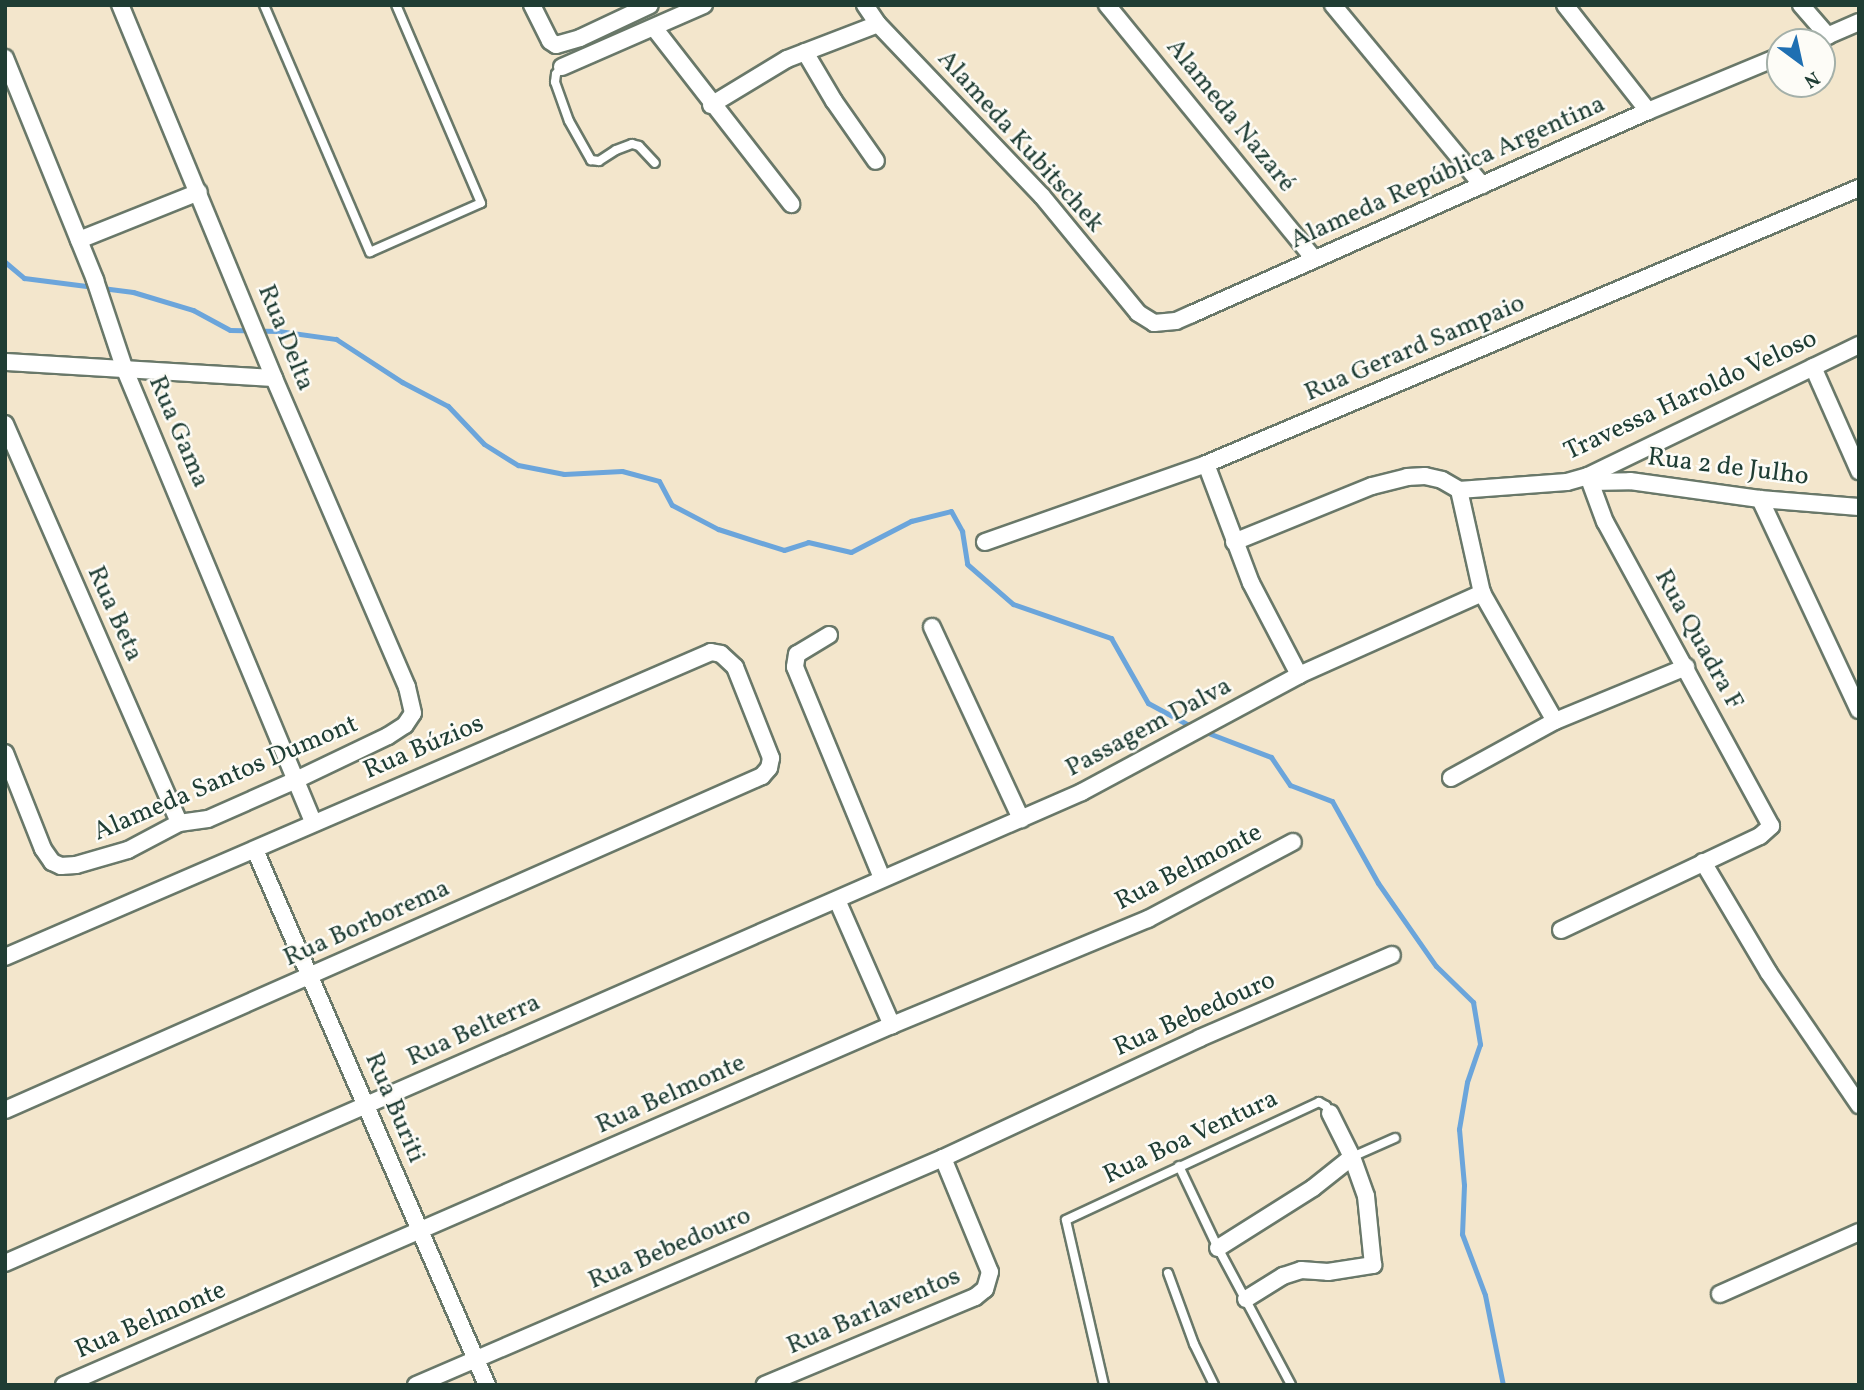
<!DOCTYPE html>
<meta charset="utf-8">
<style>
body{margin:0}
#map{position:relative;width:1864px;height:1390px;overflow:hidden;background:#f3e6cc;font-family:Vollkorn,serif}
div>[style]{position:absolute}
.stream>*{height:5px;margin:-2.5px;padding:0 2.5px;transform-origin:2.5px;border-radius:2.5px;background:#6ba5db}
.roads{filter:drop-shadow(2px 0 #697869) drop-shadow(-2px 0 #697869) drop-shadow(0 2px #697869) drop-shadow(0 -2px #697869)}
.lane>*{height:8px;margin:-4px;padding:0 4px;transform-origin:4px;border-radius:4px;background:#fff}
.street>*{height:16px;margin:-8px;padding:0 8px;transform-origin:8px;border-radius:8px;background:#fff}
span{translate:-50% -50%;white-space:nowrap;text-align:center;line-height:1.15;-webkit-text-stroke:5px #fdfcf7;paint-order:stroke}
.street-label{font-size:26px;color:#1f3d34}
.frame{position:absolute;inset:0;border:7px solid #1f3d34;pointer-events:none}
.north{position:absolute;left:1766px;top:28px;width:70px;height:70px;box-sizing:border-box;background:#fdfcf7;border:2px solid #a4b0a9;border-radius:50%;rotate:147deg;font-size:19px;font-weight:700;line-height:28px;text-align:center;color:#1f3d34}
.north::after{content:'';display:block;margin:auto;width:24px;height:32px;background:#1f6fb2;clip-path:polygon(50% 0,100% 100%,50% 72%,0 100%)}
</style>
<div id="map">
<div class="stream">
<i style="left:5px;top:262px;width:25px;rotate:40deg"></i>
<i style="left:24px;top:278px;width:110px;rotate:7.3deg"></i>
<i style="left:133px;top:292px;width:63px;rotate:16.7deg"></i>
<i style="left:193px;top:310px;width:42px;rotate:28.4deg"></i>
<i style="left:230px;top:330px;width:48px;rotate:1.2deg"></i>
<i style="left:278px;top:331px;width:59px;rotate:7.9deg"></i>
<i style="left:336px;top:339px;width:79px;rotate:33.1deg"></i>
<i style="left:402px;top:382px;width:52px;rotate:27.6deg"></i>
<i style="left:448px;top:406px;width:52px;rotate:46.5deg"></i>
<i style="left:484px;top:444px;width:40px;rotate:32deg"></i>
<i style="left:518px;top:465px;width:47px;rotate:11.1deg"></i>
<i style="left:564px;top:474px;width:58px;rotate:-3deg"></i>
<i style="left:622px;top:471px;width:38px;rotate:15deg"></i>
<i style="left:659px;top:481px;width:27px;rotate:62deg"></i>
<i style="left:672px;top:505px;width:52px;rotate:27.6deg"></i>
<i style="left:718px;top:529px;width:69px;rotate:17.7deg"></i>
<i style="left:784px;top:550px;width:25px;rotate:-18deg"></i>
<i style="left:808px;top:542px;width:44px;rotate:13.1deg"></i>
<i style="left:851px;top:552px;width:68px;rotate:-27.3deg"></i>
<i style="left:911px;top:521px;width:41px;rotate:-14deg"></i>
<i style="left:951px;top:511px;width:23px;rotate:61deg"></i>
<i style="left:962px;top:531px;width:33px;rotate:81deg"></i>
<i style="left:967px;top:564px;width:61px;rotate:41deg"></i>
<i style="left:1013px;top:604px;width:104px;rotate:19.1deg"></i>
<i style="left:1111px;top:638px;width:75px;rotate:60.4deg"></i>
<i style="left:1148px;top:703px;width:52px;rotate:28.5deg"></i>
<i style="left:1203px;top:731px;width:73px;rotate:20.9deg"></i>
<i style="left:1271px;top:757px;width:34px;rotate:56deg"></i>
<i style="left:1290px;top:785px;width:45px;rotate:20.9deg"></i>
<i style="left:1332px;top:801px;width:94px;rotate:60.7deg"></i>
<i style="left:1378px;top:883px;width:101px;rotate:55.1deg"></i>
<i style="left:1436px;top:966px;width:52px;rotate:44.2deg"></i>
<i style="left:1473px;top:1002px;width:43px;rotate:80.5deg"></i>
<i style="left:1480px;top:1044px;width:40px;rotate:108.9deg"></i>
<i style="left:1467px;top:1082px;width:48px;rotate:99.7deg"></i>
<i style="left:1459px;top:1129px;width:56px;rotate:84.9deg"></i>
<i style="left:1464px;top:1185px;width:49px;rotate:92.3deg"></i>
<i style="left:1462px;top:1234px;width:65px;rotate:69.3deg"></i>
<i style="left:1485px;top:1295px;width:92px;rotate:78.7deg"></i>
</div>
<div class="roads">
<div class="lane">
<i style="left:264px;top:5px;width:269px;rotate:66.8deg"></i>
<i style="left:370px;top:252px;width:121px;rotate:-23.8deg"></i>
<i style="left:481px;top:203px;width:215px;rotate:-113.2deg"></i>
<i style="left:562px;top:67px;width:9px;rotate:131deg"></i>
<i style="left:556px;top:74px;width:8px;rotate:97deg"></i>
<i style="left:555px;top:82px;width:41px;rotate:70.3deg"></i>
<i style="left:569px;top:121px;width:45px;rotate:60.6deg"></i>
<i style="left:591px;top:160px;width:8px;rotate:7deg"></i>
<i style="left:599px;top:161px;width:20px;rotate:-33deg"></i>
<i style="left:616px;top:150px;width:17px;rotate:-21deg"></i>
<i style="left:632px;top:144px;width:7px;rotate:16deg"></i>
<i style="left:639px;top:146px;width:23px;rotate:47deg"></i>
<i style="left:1352px;top:1157px;width:47px;rotate:-23.8deg"></i>
<i style="left:1179px;top:1166px;width:91px;rotate:64.6deg"></i>
<i style="left:1218px;top:1248px;width:155px;rotate:61.9deg"></i>
<i style="left:1168px;top:1273px;width:76px;rotate:69.9deg"></i>
<i style="left:1194px;top:1344px;width:46px;rotate:64deg"></i>
<i style="left:1104px;top:1385px;width:169px;rotate:-103deg"></i>
<i style="left:1066px;top:1220px;width:279px;rotate:-25deg"></i>
<i style="left:1319px;top:1102px;width:8px;rotate:30deg"></i>
<i style="left:1326px;top:1106px;width:8px;rotate:60deg"></i>
</div>
<div class="street">
<i style="left:532px;top:5px;width:40px;rotate:63.4deg"></i>
<i style="left:550px;top:41px;width:7px;rotate:34deg"></i>
<i style="left:556px;top:45px;width:25px;rotate:-16deg"></i>
<i style="left:580px;top:38px;width:77px;rotate:-25.2deg"></i>
<i style="left:865px;top:5px;width:23px;rotate:56deg"></i>
<i style="left:878px;top:24px;width:238px;rotate:46.4deg"></i>
<i style="left:1042px;top:196px;width:151px;rotate:50.6deg"></i>
<i style="left:1138px;top:313px;width:19px;rotate:32deg"></i>
<i style="left:1154px;top:323px;width:22px;rotate:-5deg"></i>
<i style="left:1176px;top:321px;width:17px;rotate:-24deg"></i>
<i style="left:1192px;top:314px;width:499px;rotate:-24deg"></i>
<i style="left:1648px;top:111px;width:143px;rotate:-22.6deg"></i>
<i style="left:1107px;top:5px;width:328px;rotate:50.8deg"></i>
<i style="left:1333px;top:5px;width:234px;rotate:50.4deg"></i>
<i style="left:1565px;top:5px;width:135px;rotate:51.9deg"></i>
<i style="left:1801px;top:5px;width:41px;rotate:48.9deg"></i>
<i style="left:655px;top:29px;width:222px;rotate:52.1deg"></i>
<i style="left:1813px;top:42px;width:50px;rotate:-23.5deg"></i>
<i style="left:805px;top:52px;width:57px;rotate:59.4deg"></i>
<i style="left:834px;top:101px;width:73px;rotate:55deg"></i>
<i style="left:5px;top:58px;width:240px;rotate:67.9deg"></i>
<i style="left:95px;top:280px;width:95px;rotate:71.6deg"></i>
<i style="left:125px;top:370px;width:490px;rotate:67.4deg"></i>
<i style="left:562px;top:67px;width:155px;rotate:-23.6deg"></i>
<i style="left:711px;top:105px;width:89px;rotate:-31.2deg"></i>
<i style="left:787px;top:59px;width:97px;rotate:-21deg"></i>
<i style="left:79px;top:240px;width:129px;rotate:-21.8deg"></i>
<i style="left:5px;top:362px;width:269px;rotate:3.4deg"></i>
<i style="left:1813px;top:367px;width:114px;rotate:66.1deg"></i>
<i style="left:5px;top:424px;width:435px;rotate:66.4deg"></i>
<i style="left:1206px;top:464px;width:127px;rotate:69.3deg"></i>
<i style="left:1251px;top:583px;width:104px;rotate:62.4deg"></i>
<i style="left:1591px;top:482px;width:39px;rotate:-1deg"></i>
<i style="left:1630px;top:481px;width:131px;rotate:7.9deg"></i>
<i style="left:1760px;top:499px;width:99px;rotate:4.6deg"></i>
<i style="left:1459px;top:490px;width:108px;rotate:-4.2deg"></i>
<i style="left:1567px;top:482px;width:22px;rotate:-16deg"></i>
<i style="left:1588px;top:476px;width:301px;rotate:-25.8deg"></i>
<i style="left:1459px;top:490px;width:106px;rotate:77.4deg"></i>
<i style="left:1482px;top:593px;width:147px;rotate:60.3deg"></i>
<i style="left:1760px;top:499px;width:233px;rotate:64.9deg"></i>
<i style="left:985px;top:542px;width:234px;rotate:-19.4deg"></i>
<i style="left:1206px;top:464px;width:709px;rotate:-22.91deg"></i>
<i style="left:1234px;top:542px;width:149px;rotate:-22.1deg"></i>
<i style="left:1372px;top:486px;width:36px;rotate:-14deg"></i>
<i style="left:1407px;top:477px;width:18px;rotate:-3deg"></i>
<i style="left:1425px;top:476px;width:17px;rotate:13deg"></i>
<i style="left:1442px;top:480px;width:20px;rotate:30deg"></i>
<i style="left:932px;top:627px;width:212px;rotate:65.1deg"></i>
<i style="left:829px;top:635px;width:37px;rotate:149deg"></i>
<i style="left:797px;top:654px;width:13px;rotate:99deg"></i>
<i style="left:795px;top:667px;width:228px;rotate:67.6deg"></i>
<i style="left:5px;top:753px;width:103px;rotate:68.4deg"></i>
<i style="left:43px;top:849px;width:16px;rotate:55deg"></i>
<i style="left:52px;top:862px;width:10px;rotate:24deg"></i>
<i style="left:61px;top:866px;width:15px;rotate:-4deg"></i>
<i style="left:76px;top:865px;width:54px;rotate:-16.1deg"></i>
<i style="left:128px;top:850px;width:58px;rotate:-27.9deg"></i>
<i style="left:179px;top:823px;width:29px;rotate:-8deg"></i>
<i style="left:208px;top:819px;width:96px;rotate:-23.9deg"></i>
<i style="left:296px;top:780px;width:102px;rotate:-25.6deg"></i>
<i style="left:388px;top:736px;width:20px;rotate:-33deg"></i>
<i style="left:405px;top:725px;width:14px;rotate:-56deg"></i>
<i style="left:413px;top:713px;width:27px;rotate:-103deg"></i>
<i style="left:407px;top:687px;width:336px;rotate:-113.3deg"></i>
<i style="left:274px;top:378px;width:404px;rotate:-112.4deg"></i>
<i style="left:1451px;top:778px;width:119px;rotate:-28.7deg"></i>
<i style="left:1555px;top:721px;width:142px;rotate:-22.4deg"></i>
<i style="left:255px;top:850px;width:583px;rotate:66.56deg"></i>
<i style="left:1703px;top:862px;width:129px;rotate:59.3deg"></i>
<i style="left:1769px;top:973px;width:160px;rotate:55.7deg"></i>
<i style="left:837px;top:900px;width:137px;rotate:66.3deg"></i>
<i style="left:1561px;top:930px;width:220px;rotate:-25.3deg"></i>
<i style="left:1760px;top:836px;width:15px;rotate:-42deg"></i>
<i style="left:1771px;top:826px;width:346px;rotate:-118.6deg"></i>
<i style="left:1605px;top:522px;width:49px;rotate:-110.3deg"></i>
<i style="left:5px;top:957px;width:769px;rotate:-23.36deg"></i>
<i style="left:711px;top:652px;width:10px;rotate:11deg"></i>
<i style="left:721px;top:654px;width:19px;rotate:43deg"></i>
<i style="left:735px;top:667px;width:98px;rotate:68.4deg"></i>
<i style="left:771px;top:758px;width:10px;rotate:101deg"></i>
<i style="left:769px;top:768px;width:11px;rotate:131deg"></i>
<i style="left:762px;top:776px;width:827px;rotate:156.19deg"></i>
<i style="left:943px;top:1158px;width:284px;rotate:-25deg"></i>
<i style="left:1200px;top:1038px;width:209px;rotate:-23.4deg"></i>
<i style="left:1218px;top:1248px;width:112px;rotate:-32.3deg"></i>
<i style="left:1313px;top:1188px;width:50px;rotate:-38.5deg"></i>
<i style="left:5px;top:1263px;width:1175px;rotate:-23.62deg"></i>
<i style="left:1082px;top:792px;width:247px;rotate:-28.3deg"></i>
<i style="left:1299px;top:675px;width:201px;rotate:-24.1deg"></i>
<i style="left:1720px;top:1294px;width:152px;rotate:-24deg"></i>
<i style="left:1246px;top:1299px;width:44px;rotate:-31.9deg"></i>
<i style="left:1283px;top:1276px;width:19px;rotate:-18deg"></i>
<i style="left:1301px;top:1270px;width:27px;rotate:4deg"></i>
<i style="left:1328px;top:1272px;width:46px;rotate:-8.8deg"></i>
<i style="left:1373px;top:1265px;width:69px;rotate:-95.8deg"></i>
<i style="left:1366px;top:1196px;width:41px;rotate:-109.7deg"></i>
<i style="left:1352px;top:1157px;width:49px;rotate:-116.6deg"></i>
<i style="left:64px;top:1385px;width:903px;rotate:-23.5deg"></i>
<i style="left:892px;top:1025px;width:277px;rotate:-22.5deg"></i>
<i style="left:1148px;top:919px;width:164px;rotate:-28deg"></i>
<i style="left:416px;top:1385px;width:574px;rotate:-23.3deg"></i>
<i style="left:943px;top:1158px;width:123px;rotate:67.6deg"></i>
<i style="left:990px;top:1272px;width:18px;rotate:106deg"></i>
<i style="left:985px;top:1289px;width:13px;rotate:141deg"></i>
<i style="left:975px;top:1297px;width:228px;rotate:157.3deg"></i>
</div>
</div>
<div class="street-label">
<span style="left:1230px;top:116px;rotate:51deg">Alameda Nazaré</span>
<span style="left:1020px;top:142px;rotate:48deg">Alameda Kubitschek</span>
<span style="left:1448px;top:173px;rotate:-24deg">Alameda República Argentina</span>
<span style="left:285px;top:338px;rotate:68deg">Rua Delta</span>
<span style="left:1415px;top:349px;rotate:-23deg">Rua Gerard Sampaio</span>
<span style="left:1691px;top:396px;rotate:-25deg">Travessa Haroldo Veloso</span>
<span style="left:178px;top:432px;rotate:67deg">Rua Gama</span>
<span style="left:1728px;top:468px;rotate:7deg">Rua 2 de Julho</span>
<span style="left:114px;top:614px;rotate:66deg">Rua Beta</span>
<span style="left:1698px;top:640px;rotate:61deg">Rua Quadra F</span>
<span style="left:1149px;top:728px;rotate:-28deg">Passagem Dalva</span>
<span style="left:424px;top:748px;rotate:-23deg">Rua Búzios</span>
<span style="left:226px;top:779px;rotate:-23deg">Alameda Santos Dumont</span>
<span style="left:1189px;top:868px;rotate:-27deg">Rua Belmonte</span>
<span style="left:367px;top:924px;rotate:-24deg">Rua Borborema</span>
<span style="left:1195px;top:1015px;rotate:-24deg">Rua Bebedouro</span>
<span style="left:474px;top:1031px;rotate:-24deg">Rua Belterra</span>
<span style="left:671px;top:1095px;rotate:-24deg">Rua Belmonte</span>
<span style="left:394px;top:1108px;rotate:67deg">Rua Buriti</span>
<span style="left:1191px;top:1138px;rotate:-25deg">Rua Boa Ventura</span>
<span style="left:670px;top:1249px;rotate:-23deg">Rua Bebedouro</span>
<span style="left:874px;top:1312px;rotate:-23deg">Rua Barlaventos</span>
<span style="left:151px;top:1321px;rotate:-23deg">Rua Belmonte</span>
</div>
<div class="frame"></div>
<div class="north">N</div>
</div>
